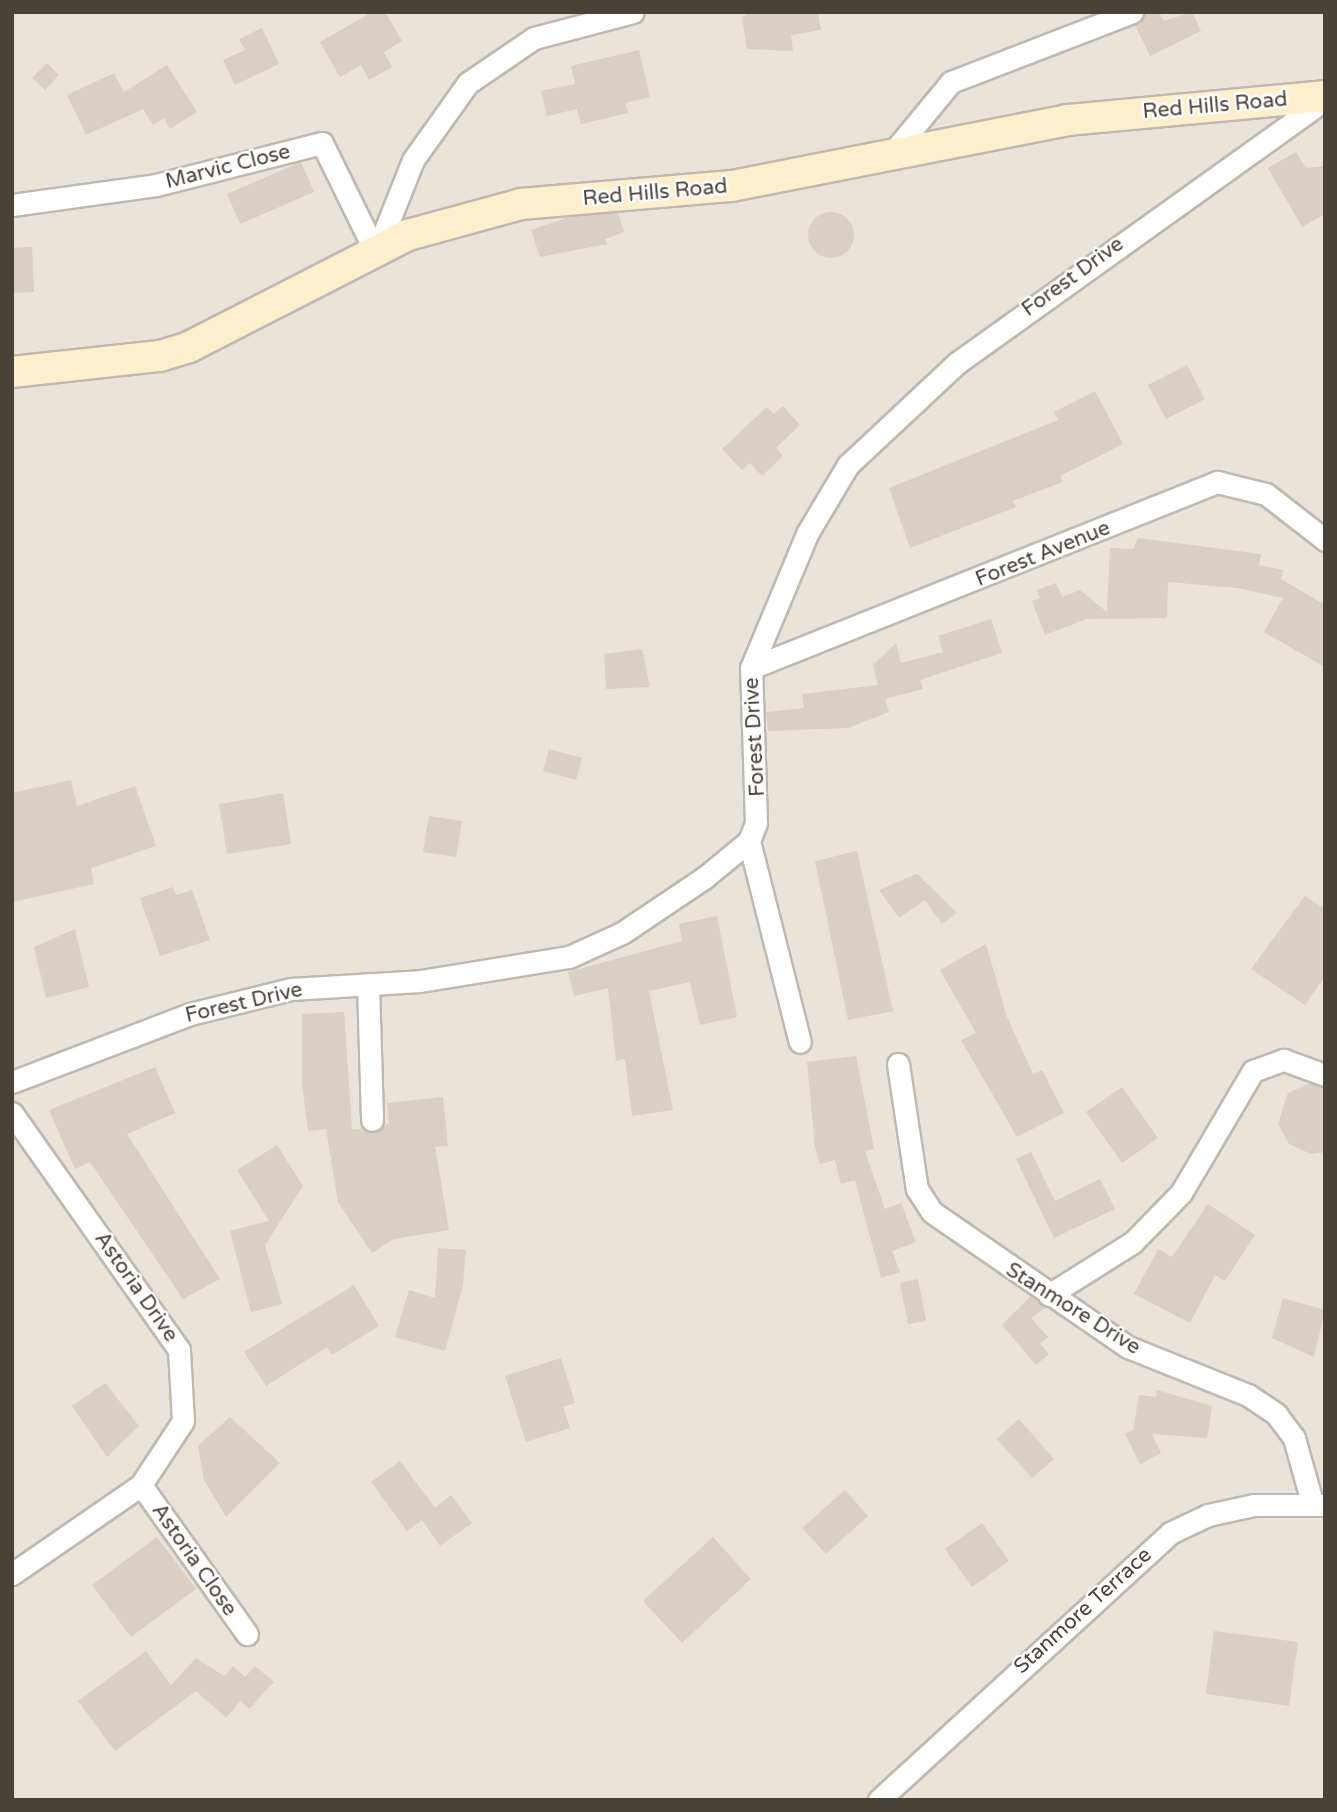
<!DOCTYPE html>
<style>
body{margin:0}
#map{position:relative;width:1337px;height:1812px;overflow:hidden;background:#f5f1ec;font-family:"Varela Round",sans-serif}
div>[style]{position:absolute}
.residential>*{inset:0;background:#e9e3da}
.building>*{inset:0;background:#d9cfc4}
.round{border-radius:50%}
.roads{filter:drop-shadow(2px 0 #c0b8ae) drop-shadow(-2px 0 #c0b8ae) drop-shadow(0 2px #c0b8ae) drop-shadow(0 -2px #c0b8ae)}
.street>*{height:21px;margin:-10.5px;padding:0 10.5px;transform-origin:10.5px;border-radius:10.5px;background:#fff}
.secondary>*{height:30px;margin:-15px;padding:0 15px;transform-origin:15px;border-radius:15px;background:#fdeece}
span{translate:-50% -50%;white-space:nowrap;text-align:center;line-height:1.15;-webkit-text-stroke:5px #fff;paint-order:stroke}
.street-label{font-size:21px;color:#494239}
.frame{position:absolute;inset:0;border:14px solid #494239;pointer-events:none}
</style>
<div id="map">
<div class="residential">
<i style="clip-path:polygon(12px 12px,1325px 12px,1325px 1800px,12px 1800px)"></i>
</div>
<div class="building">
<i style="clip-path:polygon(372px 12px,385px 12px,402px 41px,384px 52px,392px 67px,369px 80px,361px 65px,340px 77px,320px 42px)"></i>
<i style="clip-path:polygon(753px 12px,818px 12px,821px 30px,791px 35px,793px 51px,747px 49px,742px 17px)"></i>
<i style="clip-path:polygon(1159px 12px,1164px 21px,1192px 12px,1201px 31px,1150px 56px,1135px 25px,1145px 14px)"></i>
<i style="clip-path:polygon(262px 28px,279px 64px,235px 85px,223px 60px,245px 50px,239px 39px)"></i>
<i style="clip-path:polygon(639px 50px,650px 97px,625px 103px,628px 113px,581px 124px,577px 109px,547px 116px,541px 91px,575px 84px,571px 66px)"></i>
<i style="clip-path:polygon(47px 63px,59px 75px,45px 90px,32px 78px)"></i>
<i style="clip-path:polygon(167px 65px,197px 112px,170px 129px,164px 118px,153px 125px,143px 109px,86px 135px,67px 95px,114px 73px,124px 92px)"></i>
<i style="clip-path:polygon(1296px 152px,1306px 168px,1325px 166px,1325px 214px,1302px 227px,1268px 168px)"></i>
<i style="clip-path:polygon(301px 162px,314px 192px,240px 224px,227px 194px)"></i>
<i class="round" style="left:808px;top:212px;width:46px;height:46px"></i>
<i style="clip-path:polygon(618px 213px,624px 232px,605px 239px,607px 244px,540px 257px,531px 230px,569px 217px)"></i>
<i style="clip-path:polygon(32px 247px,34px 292px,12px 293px,12px 248px)"></i>
<i style="clip-path:polygon(1187px 365px,1205px 399px,1166px 419px,1148px 385px)"></i>
<i style="clip-path:polygon(1095px 391px,1123px 444px,1060px 476px,1063px 482px,1013px 501px,1016px 507px,910px 548px,889px 488px,1058px 420px,1054px 412px)"></i>
<i style="clip-path:polygon(783px 406px,800px 425px,776px 448px,783px 456px,762px 476px,750px 463px,742px 470px,722px 449px,767px 407px,774px 414px)"></i>
<i style="clip-path:polygon(1138px 538px,1261px 554px,1259px 565px,1283px 570px,1281px 579px,1325px 605px,1325px 667px,1264px 632px,1283px 598px,1237px 588px,1168px 582px,1167px 618px,1087px 619px,1045px 635px,1032px 601px,1040px 598px,1037px 590px,1056px 583px,1062px 597px,1080px 590px,1107px 612px,1110px 548px,1133px 549px)"></i>
<i style="clip-path:polygon(991px 619px,1002px 653px,920px 680px,923px 689px,885px 699px,889px 712px,848px 728px,768px 731px,766px 712px,804px 708px,802px 694px,878px 685px,873px 665px,896px 643px,901px 663px,943px 652px,938px 636px)"></i>
<i style="clip-path:polygon(642px 649px,650px 687px,606px 689px,604px 654px)"></i>
<i style="clip-path:polygon(549px 749px,582px 758px,576px 780px,543px 771px)"></i>
<i style="clip-path:polygon(71px 780px,77px 806px,135px 786px,156px 846px,91px 868px,94px 884px,12px 902px,12px 793px)"></i>
<i style="clip-path:polygon(283px 793px,291px 844px,227px 854px,219px 804px)"></i>
<i style="clip-path:polygon(429px 816px,462px 821px,456px 857px,423px 852px)"></i>
<i style="clip-path:polygon(857px 851px,893px 1011px,848px 1020px,815px 861px)"></i>
<i style="clip-path:polygon(916px 874px,918px 875px,957px 913px,942px 924px,925px 900px,899px 918px,879px 890px)"></i>
<i style="clip-path:polygon(173px 887px,176px 895px,192px 890px,210px 940px,160px 956px,140px 898px)"></i>
<i style="clip-path:polygon(1305px 896px,1325px 909px,1325px 976px,1305px 1005px,1251px 969px)"></i>
<i style="clip-path:polygon(717px 916px,737px 1017px,700px 1025px,690px 982px,649px 991px,673px 1110px,632px 1116px,625px 1059px,616px 1061px,608px 988px,574px 996px,568px 972px,682px 941px,679px 924px)"></i>
<i style="clip-path:polygon(75px 929px,89px 987px,46px 998px,34px 947px)"></i>
<i style="clip-path:polygon(986px 944px,1007px 1017px,1033px 1074px,1042px 1070px,1064px 1113px,1017px 1137px,961px 1040px,976px 1033px,940px 970px)"></i>
<i style="clip-path:polygon(344px 1012px,352px 1129px,379px 1131px,389px 1123px,387px 1103px,443px 1097px,448px 1146px,435px 1147px,449px 1230px,394px 1239px,372px 1253px,338px 1202px,326px 1129px,308px 1131px,302px 1083px,302px 1014px)"></i>
<i style="clip-path:polygon(856px 1056px,874px 1149px,865px 1151px,885px 1209px,901px 1203px,916px 1242px,892px 1251px,900px 1272px,881px 1278px,855px 1180px,841px 1184px,835px 1160px,820px 1164px,815px 1147px,807px 1062px)"></i>
<i style="clip-path:polygon(155px 1067px,175px 1113px,127px 1134px,220px 1279px,183px 1299px,90px 1162px,75px 1169px,49px 1110px)"></i>
<i style="clip-path:polygon(1310px 1083px,1325px 1088px,1325px 1152px,1311px 1154px,1289px 1144px,1278px 1124px,1288px 1093px)"></i>
<i style="clip-path:polygon(1122px 1087px,1158px 1138px,1122px 1163px,1086px 1112px)"></i>
<i style="clip-path:polygon(277px 1145px,303px 1186px,265px 1245px,282px 1304px,251px 1312px,230px 1231px,269px 1221px,237px 1170px)"></i>
<i style="clip-path:polygon(1031px 1152px,1055px 1201px,1100px 1179px,1115px 1209px,1054px 1238px,1016px 1159px)"></i>
<i style="clip-path:polygon(1208px 1204px,1255px 1235px,1225px 1281px,1215px 1275px,1190px 1323px,1134px 1294px,1158px 1249px,1172px 1257px)"></i>
<i style="clip-path:polygon(438px 1248px,466px 1250px,463px 1285px,445px 1351px,395px 1337px,409px 1290px,435px 1298px)"></i>
<i style="clip-path:polygon(918px 1279px,926px 1321px,908px 1324px,900px 1283px)"></i>
<i style="clip-path:polygon(354px 1285px,379px 1326px,332px 1355px,327px 1347px,266px 1386px,244px 1352px)"></i>
<i style="clip-path:polygon(1031px 1296px,1045px 1308px,1031px 1318px,1048px 1337px,1040px 1344px,1049px 1354px,1036px 1365px,1002px 1325px)"></i>
<i style="clip-path:polygon(1283px 1298px,1325px 1310px,1314px 1357px,1272px 1338px)"></i>
<i style="clip-path:polygon(561px 1358px,575px 1403px,563px 1407px,570px 1428px,526px 1442px,505px 1376px)"></i>
<i style="clip-path:polygon(105px 1383px,139px 1426px,107px 1457px,72px 1406px)"></i>
<i style="clip-path:polygon(1157px 1390px,1212px 1406px,1207px 1438px,1152px 1434px,1161px 1453px,1140px 1464px,1125px 1434px,1133px 1430px,1139px 1395px,1156px 1397px)"></i>
<i style="clip-path:polygon(230px 1417px,280px 1463px,226px 1517px,204px 1480px,198px 1446px)"></i>
<i style="clip-path:polygon(1019px 1419px,1054px 1459px,1032px 1478px,997px 1439px)"></i>
<i style="clip-path:polygon(400px 1461px,435px 1508px,451px 1495px,472px 1523px,440px 1546px,422px 1520px,407px 1531px,371px 1482px)"></i>
<i style="clip-path:polygon(845px 1490px,868px 1516px,826px 1554px,802px 1528px)"></i>
<i style="clip-path:polygon(982px 1523px,1009px 1561px,972px 1587px,945px 1549px)"></i>
<i style="clip-path:polygon(157px 1537px,196px 1589px,131px 1637px,92px 1585px)"></i>
<i style="clip-path:polygon(713px 1537px,751px 1579px,682px 1643px,643px 1601px)"></i>
<i style="clip-path:polygon(1214px 1631px,1298px 1642px,1289px 1706px,1206px 1694px)"></i>
<i style="clip-path:polygon(146px 1651px,171px 1685px,196px 1658px,224px 1676px,233px 1666px,245px 1677px,255px 1666px,274px 1682px,249px 1709px,240px 1701px,226px 1718px,196px 1691px,115px 1751px,78px 1701px)"></i>
</div>
<div class="roads">
<div class="street">
<i style="left:889px;top:157px;width:97px;rotate:-50.4deg"></i>
<i style="left:951px;top:82px;width:194px;rotate:-21.1deg"></i>
<i style="left:12px;top:205px;width:145px;rotate:-7.9deg"></i>
<i style="left:156px;top:185px;width:171px;rotate:-14.2deg"></i>
<i style="left:322px;top:143px;width:123px;rotate:63.9deg"></i>
<i style="left:376px;top:253px;width:100px;rotate:-68.3deg"></i>
<i style="left:413px;top:160px;width:95px;rotate:-54.5deg"></i>
<i style="left:468px;top:83px;width:80px;rotate:-34.3deg"></i>
<i style="left:534px;top:38px;width:102px;rotate:-14.7deg"></i>
<i style="left:751px;top:668px;width:502px;rotate:-21.76deg"></i>
<i style="left:1217px;top:482px;width:50px;rotate:13.8deg"></i>
<i style="left:1266px;top:494px;width:75px;rotate:37.9deg"></i>
<i style="left:749px;top:841px;width:207px;rotate:75.8deg"></i>
<i style="left:368px;top:984px;width:136px;rotate:88.3deg"></i>
<i style="left:898px;top:1064px;width:126px;rotate:81.4deg"></i>
<i style="left:917px;top:1189px;width:27px;rotate:57deg"></i>
<i style="left:932px;top:1212px;width:238px;rotate:34.6deg"></i>
<i style="left:1128px;top:1347px;width:129px;rotate:21.8deg"></i>
<i style="left:1248px;top:1395px;width:34px;rotate:34deg"></i>
<i style="left:1276px;top:1414px;width:30px;rotate:53deg"></i>
<i style="left:1294px;top:1438px;width:66px;rotate:74.3deg"></i>
<i style="left:12px;top:1082px;width:191px;rotate:-20.9deg"></i>
<i style="left:190px;top:1014px;width:104px;rotate:-13.9deg"></i>
<i style="left:291px;top:989px;width:129px;rotate:-3.5deg"></i>
<i style="left:420px;top:981px;width:151px;rotate:-9.2deg"></i>
<i style="left:569px;top:957px;width:58px;rotate:-24.4deg"></i>
<i style="left:622px;top:933px;width:99px;rotate:-33.9deg"></i>
<i style="left:704px;top:878px;width:58px;rotate:-39.4deg"></i>
<i style="left:749px;top:841px;width:19px;rotate:-69deg"></i>
<i style="left:756px;top:823px;width:155px;rotate:-91.8deg"></i>
<i style="left:751px;top:668px;width:147px;rotate:-67.3deg"></i>
<i style="left:808px;top:532px;width:78px;rotate:-59.2deg"></i>
<i style="left:848px;top:465px;width:149px;rotate:-43.1deg"></i>
<i style="left:957px;top:363px;width:452px;rotate:-35.6deg"></i>
<i style="left:12px;top:1113px;width:290px;rotate:54.8deg"></i>
<i style="left:179px;top:1350px;width:71px;rotate:86.8deg"></i>
<i style="left:183px;top:1421px;width:77px;rotate:123.3deg"></i>
<i style="left:141px;top:1485px;width:157px;rotate:145.4deg"></i>
<i style="left:1049px;top:1295px;width:99px;rotate:-32.2deg"></i>
<i style="left:1133px;top:1242px;width:69px;rotate:-45.6deg"></i>
<i style="left:1181px;top:1193px;width:142px;rotate:-59.5deg"></i>
<i style="left:1253px;top:1071px;width:33px;rotate:-20deg"></i>
<i style="left:1284px;top:1060px;width:44px;rotate:20.1deg"></i>
<i style="left:141px;top:1485px;width:183px;rotate:54.6deg"></i>
<i style="left:879px;top:1800px;width:395px;rotate:-42.5deg"></i>
<i style="left:1170px;top:1533px;width:42px;rotate:-25.3deg"></i>
<i style="left:1208px;top:1515px;width:47px;rotate:-12.3deg"></i>
<i style="left:1254px;top:1505px;width:70px"></i>
</div>
<div class="secondary">
<i style="left:12px;top:372px;width:149px;rotate:-6.2deg"></i>
<i style="left:160px;top:356px;width:30px;rotate:-17deg"></i>
<i style="left:189px;top:347px;width:246px;rotate:-27.1deg"></i>
<i style="left:408px;top:235px;width:117px;rotate:-15.3deg"></i>
<i style="left:521px;top:204px;width:212px;rotate:-4.9deg"></i>
<i style="left:732px;top:186px;width:342px;rotate:-11.1deg"></i>
<i style="left:1068px;top:120px;width:258px;rotate:-5.3deg"></i>
</div>
</div>
<div class="street-label">
<span style="left:1215px;top:106px;rotate:-5deg">Red Hills Road</span>
<span style="left:228px;top:167px;rotate:-14deg">Marvic Close</span>
<span style="left:655px;top:193px;rotate:-5deg">Red Hills Road</span>
<span style="left:1073px;top:277px;rotate:-36deg">Forest Drive</span>
<span style="left:1043px;top:554px;rotate:-22deg">Forest Avenue</span>
<span style="left:755px;top:737px;rotate:-93deg">Forest Drive</span>
<span style="left:244px;top:1003px;rotate:-13deg">Forest Drive</span>
<span style="left:136px;top:1287px;rotate:55deg">Astoria Drive</span>
<span style="left:1073px;top:1309px;rotate:32deg">Stanmore Drive</span>
<span style="left:194px;top:1560px;rotate:55deg">Astoria Close</span>
<span style="left:1083px;top:1611px;rotate:-42deg">Stanmore Terrace</span>
</div>
<div class="frame"></div>
</div>
